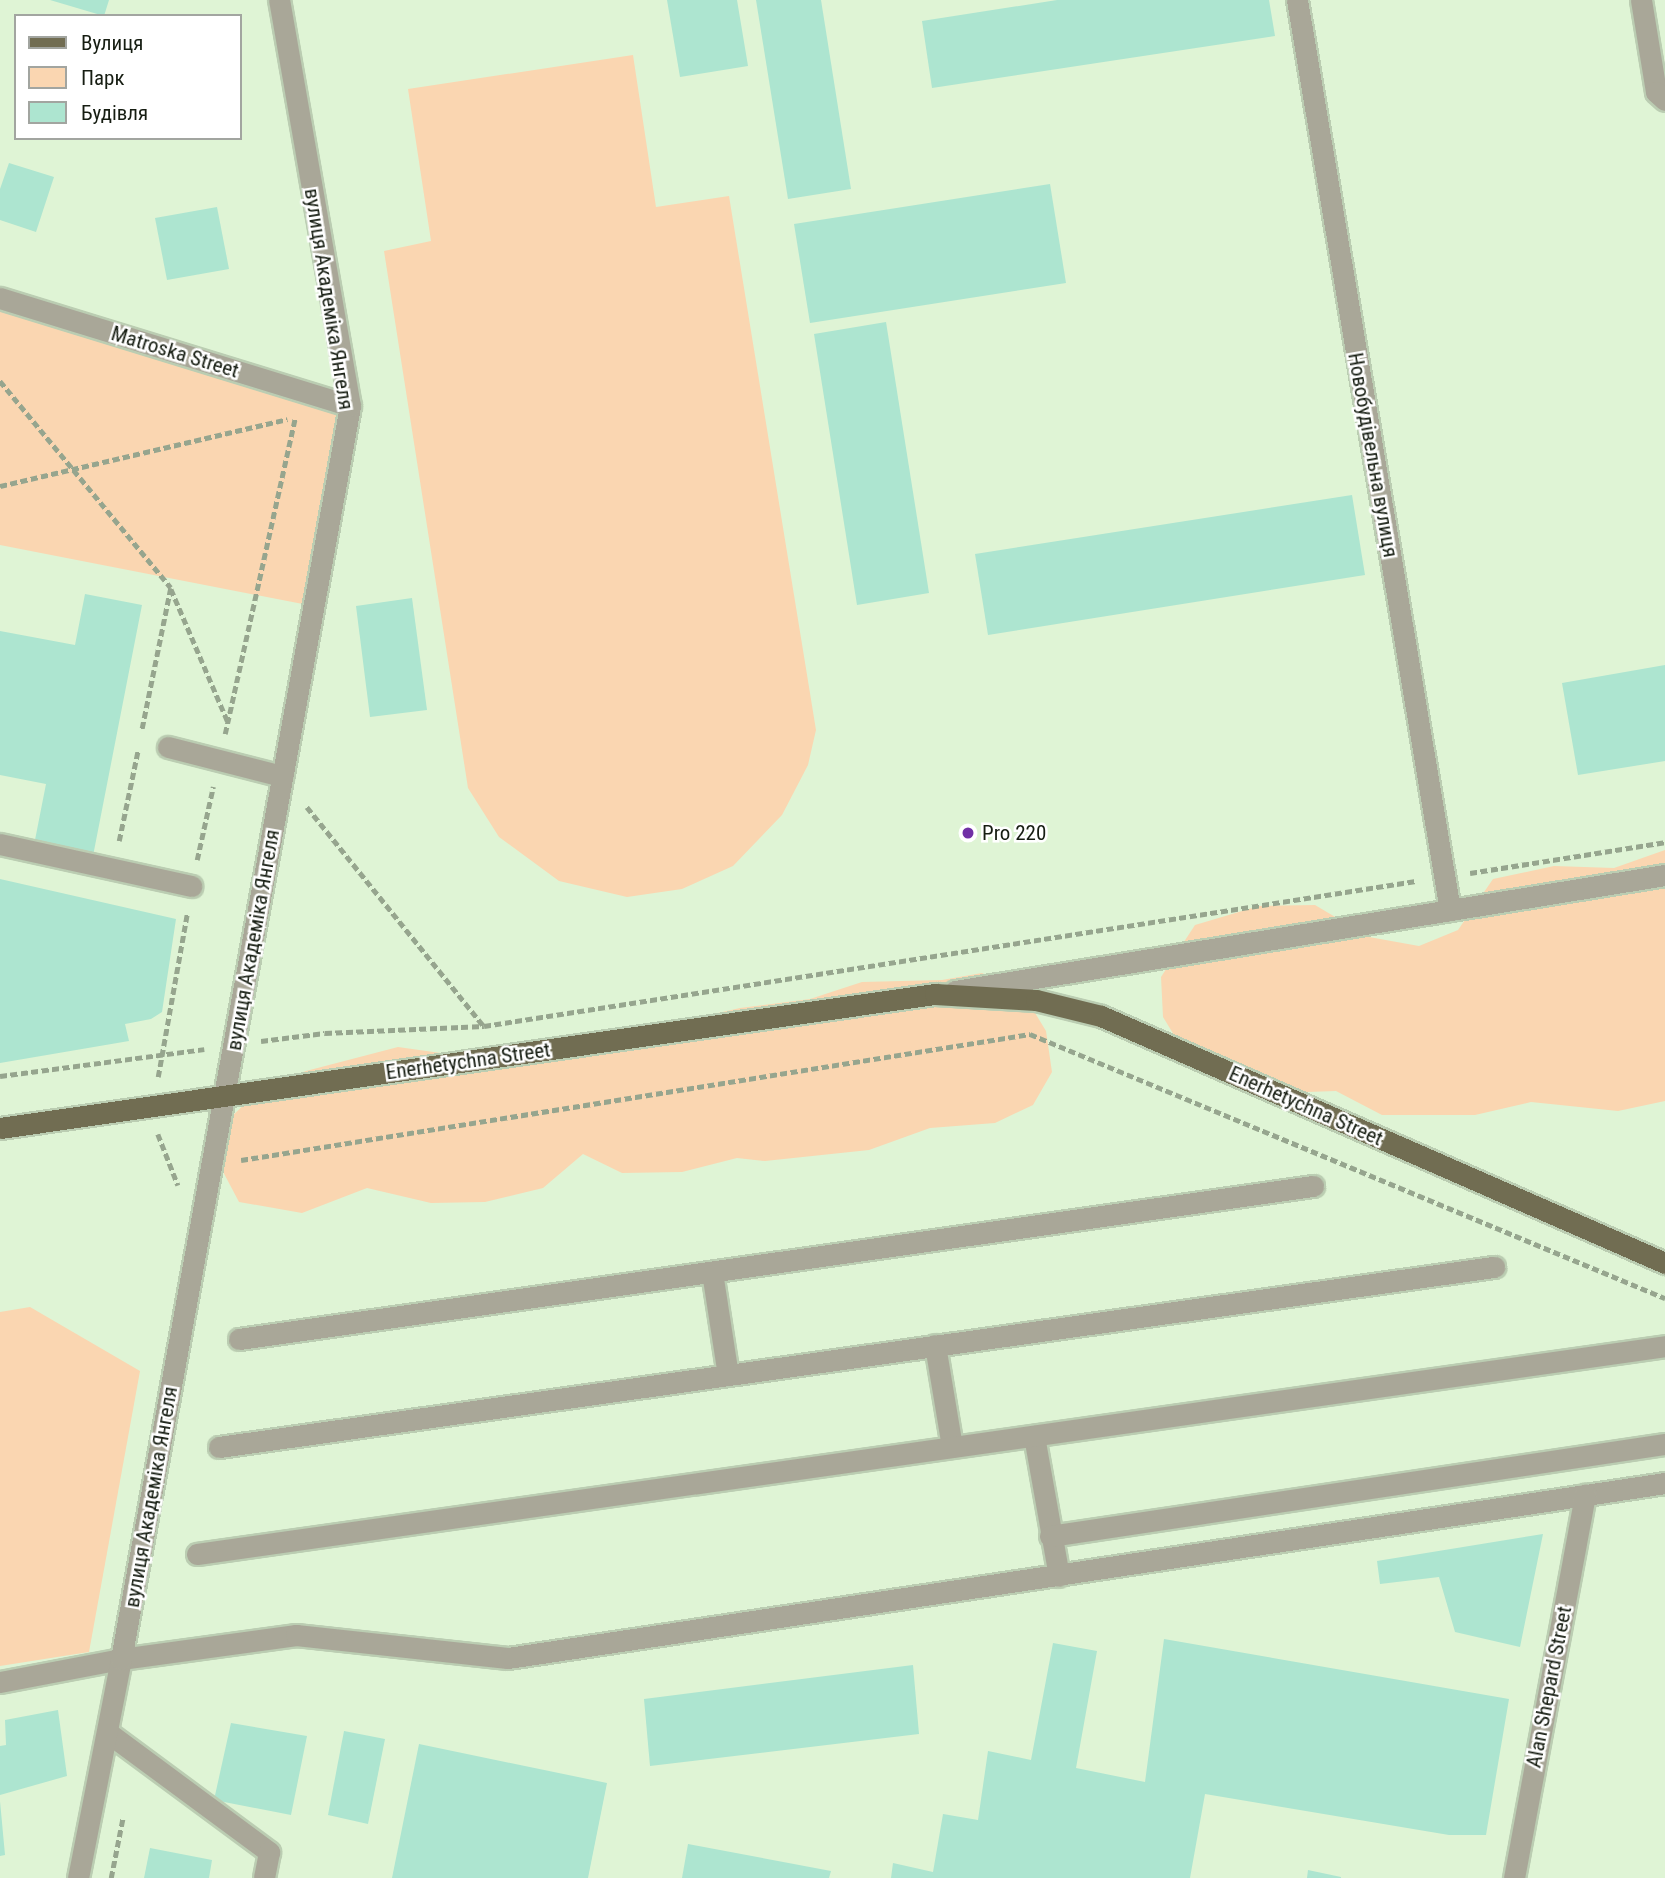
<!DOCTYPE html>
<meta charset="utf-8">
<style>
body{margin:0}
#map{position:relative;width:1665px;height:1878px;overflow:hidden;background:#dff4d5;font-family:"Roboto Condensed",sans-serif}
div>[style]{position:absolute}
.green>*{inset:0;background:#fad6b1}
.building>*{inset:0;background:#ade5d0}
.path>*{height:4.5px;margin-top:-2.25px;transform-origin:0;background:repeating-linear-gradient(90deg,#96a58e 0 7px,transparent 0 10.5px)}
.roads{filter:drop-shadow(2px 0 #bbcdb2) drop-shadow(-2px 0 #bbcdb2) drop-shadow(0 2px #bbcdb2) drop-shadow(0 -2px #bbcdb2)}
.minor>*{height:21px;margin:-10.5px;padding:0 10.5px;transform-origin:10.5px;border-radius:10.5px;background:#a9a798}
.major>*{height:21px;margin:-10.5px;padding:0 10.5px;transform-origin:10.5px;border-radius:10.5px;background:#716d52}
.dots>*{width:19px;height:19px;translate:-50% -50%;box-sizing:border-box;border:4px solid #fff;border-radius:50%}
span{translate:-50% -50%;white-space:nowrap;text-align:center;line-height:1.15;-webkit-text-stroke:5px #fff;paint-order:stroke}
.street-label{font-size:21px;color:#161d12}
.poi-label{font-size:21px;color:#161d12}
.left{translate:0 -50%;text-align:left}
.legend{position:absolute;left:14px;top:14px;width:228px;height:126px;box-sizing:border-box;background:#fff;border:2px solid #a2a5a0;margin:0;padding:9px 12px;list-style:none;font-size:21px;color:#161d12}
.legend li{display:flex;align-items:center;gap:14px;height:35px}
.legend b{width:35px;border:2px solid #a2a5a0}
</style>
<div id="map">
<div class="green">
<i style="clip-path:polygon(633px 55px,656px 207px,729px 196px,816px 730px,808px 765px,782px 815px,733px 866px,682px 889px,627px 897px,559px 881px,499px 837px,468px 788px,384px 251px,431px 241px,408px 89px)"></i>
<i style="clip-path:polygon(0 298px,350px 406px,313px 606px,0 545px)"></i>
<i style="clip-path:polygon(1665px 850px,1665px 1101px,1618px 1111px,1531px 1102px,1475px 1115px,1382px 1115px,1336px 1091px,1248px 1094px,1196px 1071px,1163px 1017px,1161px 977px,1195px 925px,1259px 906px,1315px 905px,1369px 937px,1419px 946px,1458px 930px,1493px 879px,1554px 866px,1614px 868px)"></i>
<i style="clip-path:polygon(982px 973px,1023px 993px,1046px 1031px,1052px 1072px,1033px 1105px,995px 1123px,930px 1128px,869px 1150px,765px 1161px,737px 1158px,682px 1172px,622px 1173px,583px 1154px,543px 1188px,485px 1202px,431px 1203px,367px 1188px,302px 1213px,239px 1202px,220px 1166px,230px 1118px,263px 1087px,306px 1071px,398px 1047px,469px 1057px,551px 1038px,657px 1027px,740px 1008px,810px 999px,862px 982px,942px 980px)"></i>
<i style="clip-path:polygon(30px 1307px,140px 1371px,89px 1652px,0 1666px,0 1312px)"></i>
</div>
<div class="building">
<i style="clip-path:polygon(50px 0,109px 0,104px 16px)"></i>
<i style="clip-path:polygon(667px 0,737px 0,748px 66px,680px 77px)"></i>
<i style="clip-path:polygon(756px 0,821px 0,851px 189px,788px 199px)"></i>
<i style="clip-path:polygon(1057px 0,1269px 0,1275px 36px,932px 88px,922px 21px)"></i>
<i style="clip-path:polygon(9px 163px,54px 177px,36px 232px,0 220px,0 189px)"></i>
<i style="clip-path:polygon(1050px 184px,1066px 283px,810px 323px,794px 224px)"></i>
<i style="clip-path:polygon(217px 207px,229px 269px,167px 280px,155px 218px)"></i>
<i style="clip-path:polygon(886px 322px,929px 593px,857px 605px,814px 334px)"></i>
<i style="clip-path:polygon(1352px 495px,1365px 575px,988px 635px,975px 554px)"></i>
<i style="clip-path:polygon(85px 594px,142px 605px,93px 856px,34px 845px,46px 784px,0 775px,0 631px,75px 645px)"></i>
<i style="clip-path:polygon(412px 598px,427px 710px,370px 717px,356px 606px)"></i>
<i style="clip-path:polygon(1665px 665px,1665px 761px,1578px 775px,1562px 683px)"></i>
<i style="clip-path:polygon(0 879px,176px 919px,162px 1012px,151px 1019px,125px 1024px,129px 1041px,0 1063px)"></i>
<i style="clip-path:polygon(1543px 1534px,1520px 1647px,1455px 1632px,1439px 1577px,1380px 1584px,1377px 1561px)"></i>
<i style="clip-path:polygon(1164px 1639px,1509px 1699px,1486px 1835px,1449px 1835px,1205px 1794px,1190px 1878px,891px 1878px,893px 1863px,933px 1872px,943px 1814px,978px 1820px,988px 1751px,1031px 1760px,1053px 1643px,1097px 1651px,1076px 1768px,1145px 1782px)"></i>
<i style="clip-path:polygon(913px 1665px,919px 1734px,650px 1766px,644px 1699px)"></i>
<i style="clip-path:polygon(58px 1710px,67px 1776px,0 1795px,0 1746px,6px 1745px,5px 1720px)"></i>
<i style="clip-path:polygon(231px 1723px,307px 1736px,291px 1815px,214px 1800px)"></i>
<i style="clip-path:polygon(344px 1731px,385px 1739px,368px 1824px,328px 1815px)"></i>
<i style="clip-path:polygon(419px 1744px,607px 1783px,588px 1878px,392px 1878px)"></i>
<i style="clip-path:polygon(0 1801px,5px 1855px,0 1856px)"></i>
<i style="clip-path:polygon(688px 1844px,831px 1871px,829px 1878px,682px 1878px)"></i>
<i style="clip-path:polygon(150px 1848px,212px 1860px,209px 1878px,144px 1878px)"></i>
<i style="clip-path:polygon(1308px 1870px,1341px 1877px,1341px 1878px,1307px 1878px)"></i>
</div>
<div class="path">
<i style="left:0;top:381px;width:268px;rotate:50.4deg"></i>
<i style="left:171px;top:588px;width:146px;rotate:101.5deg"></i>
<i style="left:0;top:486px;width:295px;rotate:-13.1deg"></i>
<i style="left:171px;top:589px;width:145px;rotate:66.8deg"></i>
<i style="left:225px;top:734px;width:324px;rotate:-77.5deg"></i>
<i style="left:307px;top:807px;width:282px;rotate:51.1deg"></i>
<i style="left:119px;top:841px;width:93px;rotate:-78.2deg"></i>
<i style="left:197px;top:860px;width:75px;rotate:-77.6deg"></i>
<i style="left:1470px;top:873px;width:197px;rotate:-9deg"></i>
<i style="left:261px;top:1041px;width:64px;rotate:-7.1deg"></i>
<i style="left:325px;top:1033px;width:159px;rotate:-2.5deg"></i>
<i style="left:484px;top:1026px;width:943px;rotate:-8.84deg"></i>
<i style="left:0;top:1076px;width:206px;rotate:-7.5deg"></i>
<i style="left:158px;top:1077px;width:166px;rotate:-79.9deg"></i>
<i style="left:158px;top:1134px;width:55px;rotate:68.6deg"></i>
<i style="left:241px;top:1160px;width:799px;rotate:-9.07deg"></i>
<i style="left:1030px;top:1034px;width:688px;rotate:22.58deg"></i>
<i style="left:111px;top:1878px;width:62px;rotate:-78.9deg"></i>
</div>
<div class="roads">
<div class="minor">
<i style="left:1297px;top:0;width:923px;rotate:80.46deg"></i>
<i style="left:1641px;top:0;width:93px;rotate:80.7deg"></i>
<i style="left:1656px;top:92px;width:12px;rotate:42deg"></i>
<i style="left:0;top:298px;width:366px;rotate:17.1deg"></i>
<i style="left:168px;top:747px;width:118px;rotate:14.3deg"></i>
<i style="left:0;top:844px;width:196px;rotate:12.4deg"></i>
<i style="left:955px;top:991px;width:719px;rotate:-9.28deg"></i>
<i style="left:712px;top:1272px;width:104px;rotate:81.2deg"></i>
<i style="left:239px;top:1339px;width:1085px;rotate:-8.11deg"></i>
<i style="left:935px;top:1345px;width:103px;rotate:80.5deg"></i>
<i style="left:1034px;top:1436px;width:142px;rotate:79.9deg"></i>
<i style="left:219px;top:1447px;width:1288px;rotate:-8.04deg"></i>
<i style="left:1050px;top:1536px;width:622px;rotate:-8.51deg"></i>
<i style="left:197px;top:1554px;width:1483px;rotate:-8.06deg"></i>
<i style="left:0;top:1682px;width:123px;rotate:-10.8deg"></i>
<i style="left:121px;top:1659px;width:177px;rotate:-7.8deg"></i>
<i style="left:296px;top:1635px;width:213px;rotate:6.2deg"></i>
<i style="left:508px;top:1658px;width:1170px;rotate:-8.6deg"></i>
<i style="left:107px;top:1732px;width:202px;rotate:36.5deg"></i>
<i style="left:269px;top:1852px;width:26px;rotate:101deg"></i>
<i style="left:78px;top:1878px;width:223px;rotate:-78.9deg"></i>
<i style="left:121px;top:1659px;width:1274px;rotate:-79.64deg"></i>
<i style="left:350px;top:406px;width:412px;rotate:-99.9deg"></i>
<i style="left:1514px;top:1878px;width:390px;rotate:-79.5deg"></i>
</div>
<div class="major">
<i style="left:0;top:1128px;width:945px;rotate:-8.16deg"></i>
<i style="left:935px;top:994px;width:101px;rotate:3.4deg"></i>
<i style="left:1036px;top:1000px;width:67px;rotate:13.8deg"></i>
<i style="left:1101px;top:1016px;width:616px;rotate:23.65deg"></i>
</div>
</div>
<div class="dots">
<i style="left:968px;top:833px;background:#7030a5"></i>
</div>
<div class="street-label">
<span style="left:329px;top:299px;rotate:81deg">вулиця Академіка Янгеля</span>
<span style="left:175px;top:352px;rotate:17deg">Matroska Street</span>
<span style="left:1373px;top:455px;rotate:80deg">Новобудівельна вулиця</span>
<span style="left:253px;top:940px;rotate:-80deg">вулиця Академіка Янгеля</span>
<span style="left:468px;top:1061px;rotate:-8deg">Enerhetychna Street</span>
<span style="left:1306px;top:1106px;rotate:24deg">Enerhetychna Street</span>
<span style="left:151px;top:1497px;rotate:-80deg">вулиця Академіка Янгеля</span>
<span style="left:1549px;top:1687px;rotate:-79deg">Alan Shepard Street</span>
</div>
<div class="poi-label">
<span class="left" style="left:982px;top:833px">Pro 220</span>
</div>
<ul class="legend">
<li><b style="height:9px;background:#716d52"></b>Вулиця</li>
<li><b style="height:19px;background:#fad6b1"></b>Парк</li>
<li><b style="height:19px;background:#ade5d0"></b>Будівля</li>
</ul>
</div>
